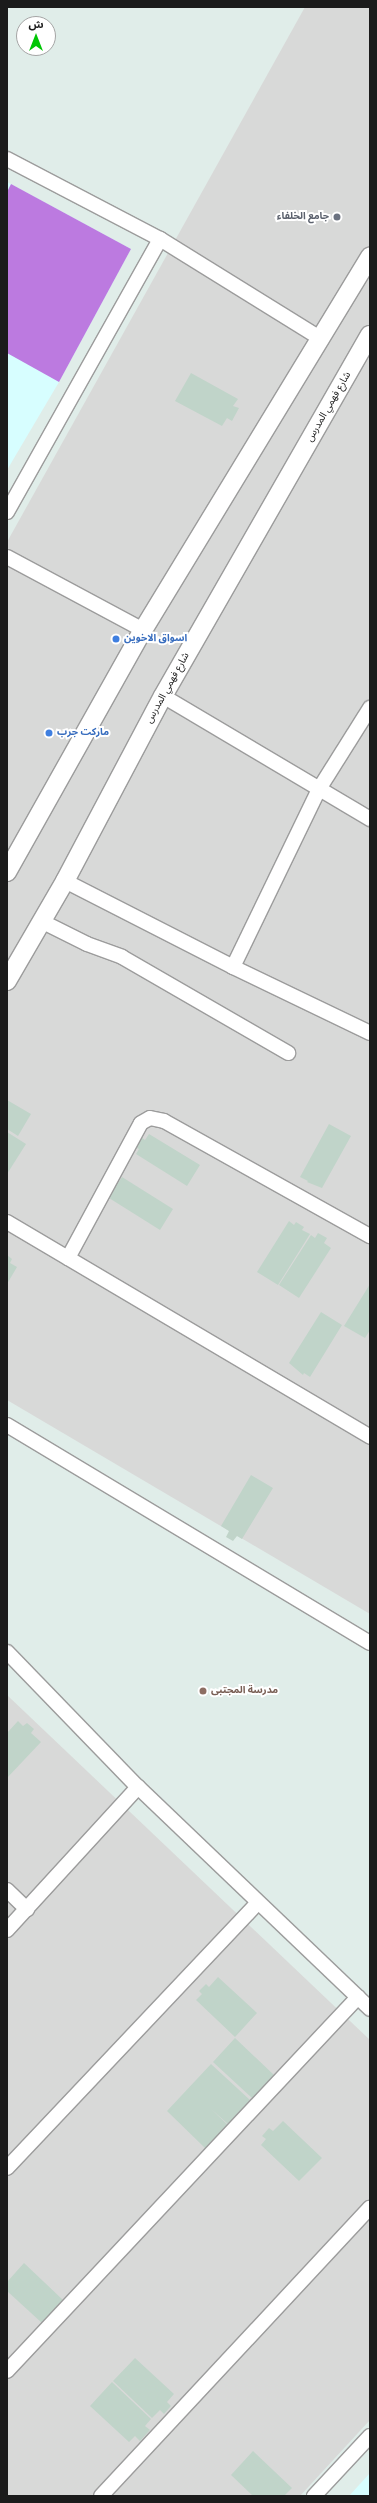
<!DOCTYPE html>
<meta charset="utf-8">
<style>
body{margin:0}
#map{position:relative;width:377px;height:2503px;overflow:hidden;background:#e0ede9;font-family:"Fira Sans","Noto Sans Arabic",sans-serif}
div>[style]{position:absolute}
.residential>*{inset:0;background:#d8d9d8}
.education>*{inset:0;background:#d7feff}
.pitch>*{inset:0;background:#bc7ae0}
.building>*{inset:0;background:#c0d4c9}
.roads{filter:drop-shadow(1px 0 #9c9c9c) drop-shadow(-1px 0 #9c9c9c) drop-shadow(0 1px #9c9c9c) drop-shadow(0 -1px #9c9c9c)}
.minor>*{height:14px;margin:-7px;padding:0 7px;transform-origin:7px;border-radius:7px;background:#fff}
.tertiary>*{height:18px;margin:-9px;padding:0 9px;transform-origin:9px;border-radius:9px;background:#fff}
.dots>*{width:11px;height:11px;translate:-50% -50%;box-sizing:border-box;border:2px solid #fff;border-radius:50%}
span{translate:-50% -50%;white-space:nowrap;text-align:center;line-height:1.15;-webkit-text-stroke:4px #fff;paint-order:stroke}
.worship-label{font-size:10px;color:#5b616d;font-weight:700}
.right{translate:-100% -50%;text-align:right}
.street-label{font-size:10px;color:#1b1b1b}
.shop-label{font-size:10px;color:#366cbe;font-weight:700}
.left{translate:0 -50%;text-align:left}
.education-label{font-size:10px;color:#785e54;font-weight:700}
.frame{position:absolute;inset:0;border:8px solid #1b1b1b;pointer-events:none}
.north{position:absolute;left:16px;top:16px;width:40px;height:40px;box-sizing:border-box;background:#fff;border:1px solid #a4a4a4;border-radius:50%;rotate:0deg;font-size:11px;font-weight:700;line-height:16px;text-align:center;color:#1b1b1b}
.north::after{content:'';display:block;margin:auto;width:14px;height:18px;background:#00c605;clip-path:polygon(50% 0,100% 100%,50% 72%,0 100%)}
</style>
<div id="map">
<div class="residential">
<i style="clip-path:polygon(305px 7px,370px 7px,370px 1614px,7px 1400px,7px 542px)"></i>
<i style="clip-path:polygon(7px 1695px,370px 2040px,370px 2420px,300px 2496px,7px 2496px)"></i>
</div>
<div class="education">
<i style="clip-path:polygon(7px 182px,131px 249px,59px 382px,7px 470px)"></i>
<i style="clip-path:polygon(370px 2473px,370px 2496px,349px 2496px)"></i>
</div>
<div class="pitch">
<i style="clip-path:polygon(11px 184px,131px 249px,59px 382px,7px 353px,7px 192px)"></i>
</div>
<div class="building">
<i style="clip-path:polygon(191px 373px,238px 399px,233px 406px,239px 408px,232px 421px,227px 418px,222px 426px,175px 401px)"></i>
<i style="clip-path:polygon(7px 1100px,31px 1114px,18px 1136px,7px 1129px)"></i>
<i style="clip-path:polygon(329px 1124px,351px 1136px,322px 1188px,307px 1182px,308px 1181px,300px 1177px)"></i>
<i style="clip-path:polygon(7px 1132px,26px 1144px,7px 1174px)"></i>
<i style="clip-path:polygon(149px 1134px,200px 1165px,187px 1186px,136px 1154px,139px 1149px,135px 1147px,141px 1137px,145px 1140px)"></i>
<i style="clip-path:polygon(122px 1177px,173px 1209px,160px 1230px,109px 1198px,112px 1193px,108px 1190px,114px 1181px,118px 1183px)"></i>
<i style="clip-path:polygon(289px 1221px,294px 1225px,296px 1222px,304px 1227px,302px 1230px,310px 1234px,278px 1285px,257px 1272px)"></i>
<i style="clip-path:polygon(318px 1233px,327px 1238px,324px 1243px,331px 1248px,299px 1298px,279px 1285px,311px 1235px,315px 1238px)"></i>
<i style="clip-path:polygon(7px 1255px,12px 1259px,10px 1263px,17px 1267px,7px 1284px)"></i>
<i style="clip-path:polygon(370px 1284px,370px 1330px,365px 1338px,344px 1326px)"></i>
<i style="clip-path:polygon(321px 1312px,342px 1325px,310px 1377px,304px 1373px,303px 1375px,289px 1363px)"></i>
<i style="clip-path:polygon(251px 1475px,273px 1488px,242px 1539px,237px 1536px,233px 1541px,226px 1537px,229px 1531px,221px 1526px)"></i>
<i style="clip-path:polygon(18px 1721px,23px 1726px,27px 1723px,34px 1729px,31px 1733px,41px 1742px,7px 1778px,7px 1733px)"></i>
<i style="clip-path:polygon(218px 1977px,257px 2013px,235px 2037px,196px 2000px,202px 1994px,199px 1991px,206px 1984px,209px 1987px)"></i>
<i style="clip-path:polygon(235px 2038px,274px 2075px,269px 2080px,274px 2084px,265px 2094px,260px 2090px,252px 2098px,213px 2062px)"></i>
<i style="clip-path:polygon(211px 2064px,250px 2100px,245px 2106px,249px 2111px,241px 2120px,236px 2115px,228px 2124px,211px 2109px,228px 2125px,221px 2132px,226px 2136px,219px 2144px,214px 2139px,205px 2148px,167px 2111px)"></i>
<i style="clip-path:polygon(283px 2121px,322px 2158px,299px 2181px,261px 2145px,266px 2139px,262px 2136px,269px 2128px,273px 2131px)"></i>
<i style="clip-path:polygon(24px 2263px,63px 2300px,55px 2308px,60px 2312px,53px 2319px,49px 2315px,42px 2323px,7px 2291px,7px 2282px)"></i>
<i style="clip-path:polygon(135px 2358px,174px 2394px,167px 2402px,171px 2406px,164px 2414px,160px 2410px,152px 2418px,113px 2381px)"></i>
<i style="clip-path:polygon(112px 2382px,151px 2419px,145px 2426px,150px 2430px,140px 2441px,135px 2436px,129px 2442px,90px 2406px)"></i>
<i style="clip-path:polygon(253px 2451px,292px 2488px,284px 2496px,253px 2496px,231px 2475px)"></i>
</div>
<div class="roads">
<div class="minor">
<i style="left:7px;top:159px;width:173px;rotate:27.6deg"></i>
<i style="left:160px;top:239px;width:190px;rotate:31.8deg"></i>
<i style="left:7px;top:512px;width:313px;rotate:-60.7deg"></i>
<i style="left:7px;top:557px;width:154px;rotate:28.2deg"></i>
<i style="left:163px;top:696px;width:241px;rotate:30.7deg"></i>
<i style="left:65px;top:881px;width:189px;rotate:27.1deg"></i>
<i style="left:233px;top:967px;width:152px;rotate:25.7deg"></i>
<i style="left:41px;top:921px;width:51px;rotate:26.6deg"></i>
<i style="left:87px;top:944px;width:37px;rotate:20deg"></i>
<i style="left:122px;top:957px;width:192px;rotate:30deg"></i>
<i style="left:233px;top:967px;width:198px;rotate:-64.2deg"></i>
<i style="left:319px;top:789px;width:96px;rotate:-57.8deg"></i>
<i style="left:7px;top:1222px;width:422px;rotate:30.6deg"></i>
<i style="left:68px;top:1258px;width:153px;rotate:-61.6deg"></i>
<i style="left:141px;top:1123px;width:10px;rotate:-29deg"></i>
<i style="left:150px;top:1118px;width:14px;rotate:12deg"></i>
<i style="left:164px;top:1121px;width:236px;rotate:29.2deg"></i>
<i style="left:7px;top:1425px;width:423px;rotate:31deg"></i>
<i style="left:7px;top:1652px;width:188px;rotate:45.9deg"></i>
<i style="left:138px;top:1787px;width:321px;rotate:43.7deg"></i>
<i style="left:7px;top:1890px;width:28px;rotate:44deg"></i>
<i style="left:7px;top:1930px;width:194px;rotate:-47.5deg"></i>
<i style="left:7px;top:2168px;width:365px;rotate:-46.6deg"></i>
<i style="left:7px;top:2371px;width:513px;rotate:-46.82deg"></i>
<i style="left:101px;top:2496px;width:394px;rotate:-47deg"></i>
<i style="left:314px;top:2496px;width:82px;rotate:-47deg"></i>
</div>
<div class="tertiary">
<i style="left:7px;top:872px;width:278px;rotate:-60.7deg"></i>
<i style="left:143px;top:630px;width:437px;rotate:-58.7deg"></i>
<i style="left:7px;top:981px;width:116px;rotate:-59.9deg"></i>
<i style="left:65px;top:881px;width:209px;rotate:-62.1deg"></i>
<i style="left:163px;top:696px;width:416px;rotate:-60.2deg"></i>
</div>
</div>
<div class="dots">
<i style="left:337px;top:217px;background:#6b7280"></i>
<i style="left:116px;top:639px;background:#3f7fe0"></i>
<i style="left:49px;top:733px;background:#3f7fe0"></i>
<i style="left:203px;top:1691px;background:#8d6e63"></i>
</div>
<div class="worship-label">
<span class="right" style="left:329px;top:217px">جامع الخلفاء</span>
</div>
<div class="street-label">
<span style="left:329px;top:407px;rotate:-60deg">شارع فهمي المدرس</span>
<span style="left:168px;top:688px;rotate:-61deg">شارع فهمي المدرس</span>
</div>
<div class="shop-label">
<span class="left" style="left:124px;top:639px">اسواق الاخوين</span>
<span class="left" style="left:57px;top:733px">ماركت جرب</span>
</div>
<div class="education-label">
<span class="left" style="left:211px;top:1691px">مدرسة المجتبى</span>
</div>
<div class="frame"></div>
<div class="north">ش</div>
</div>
